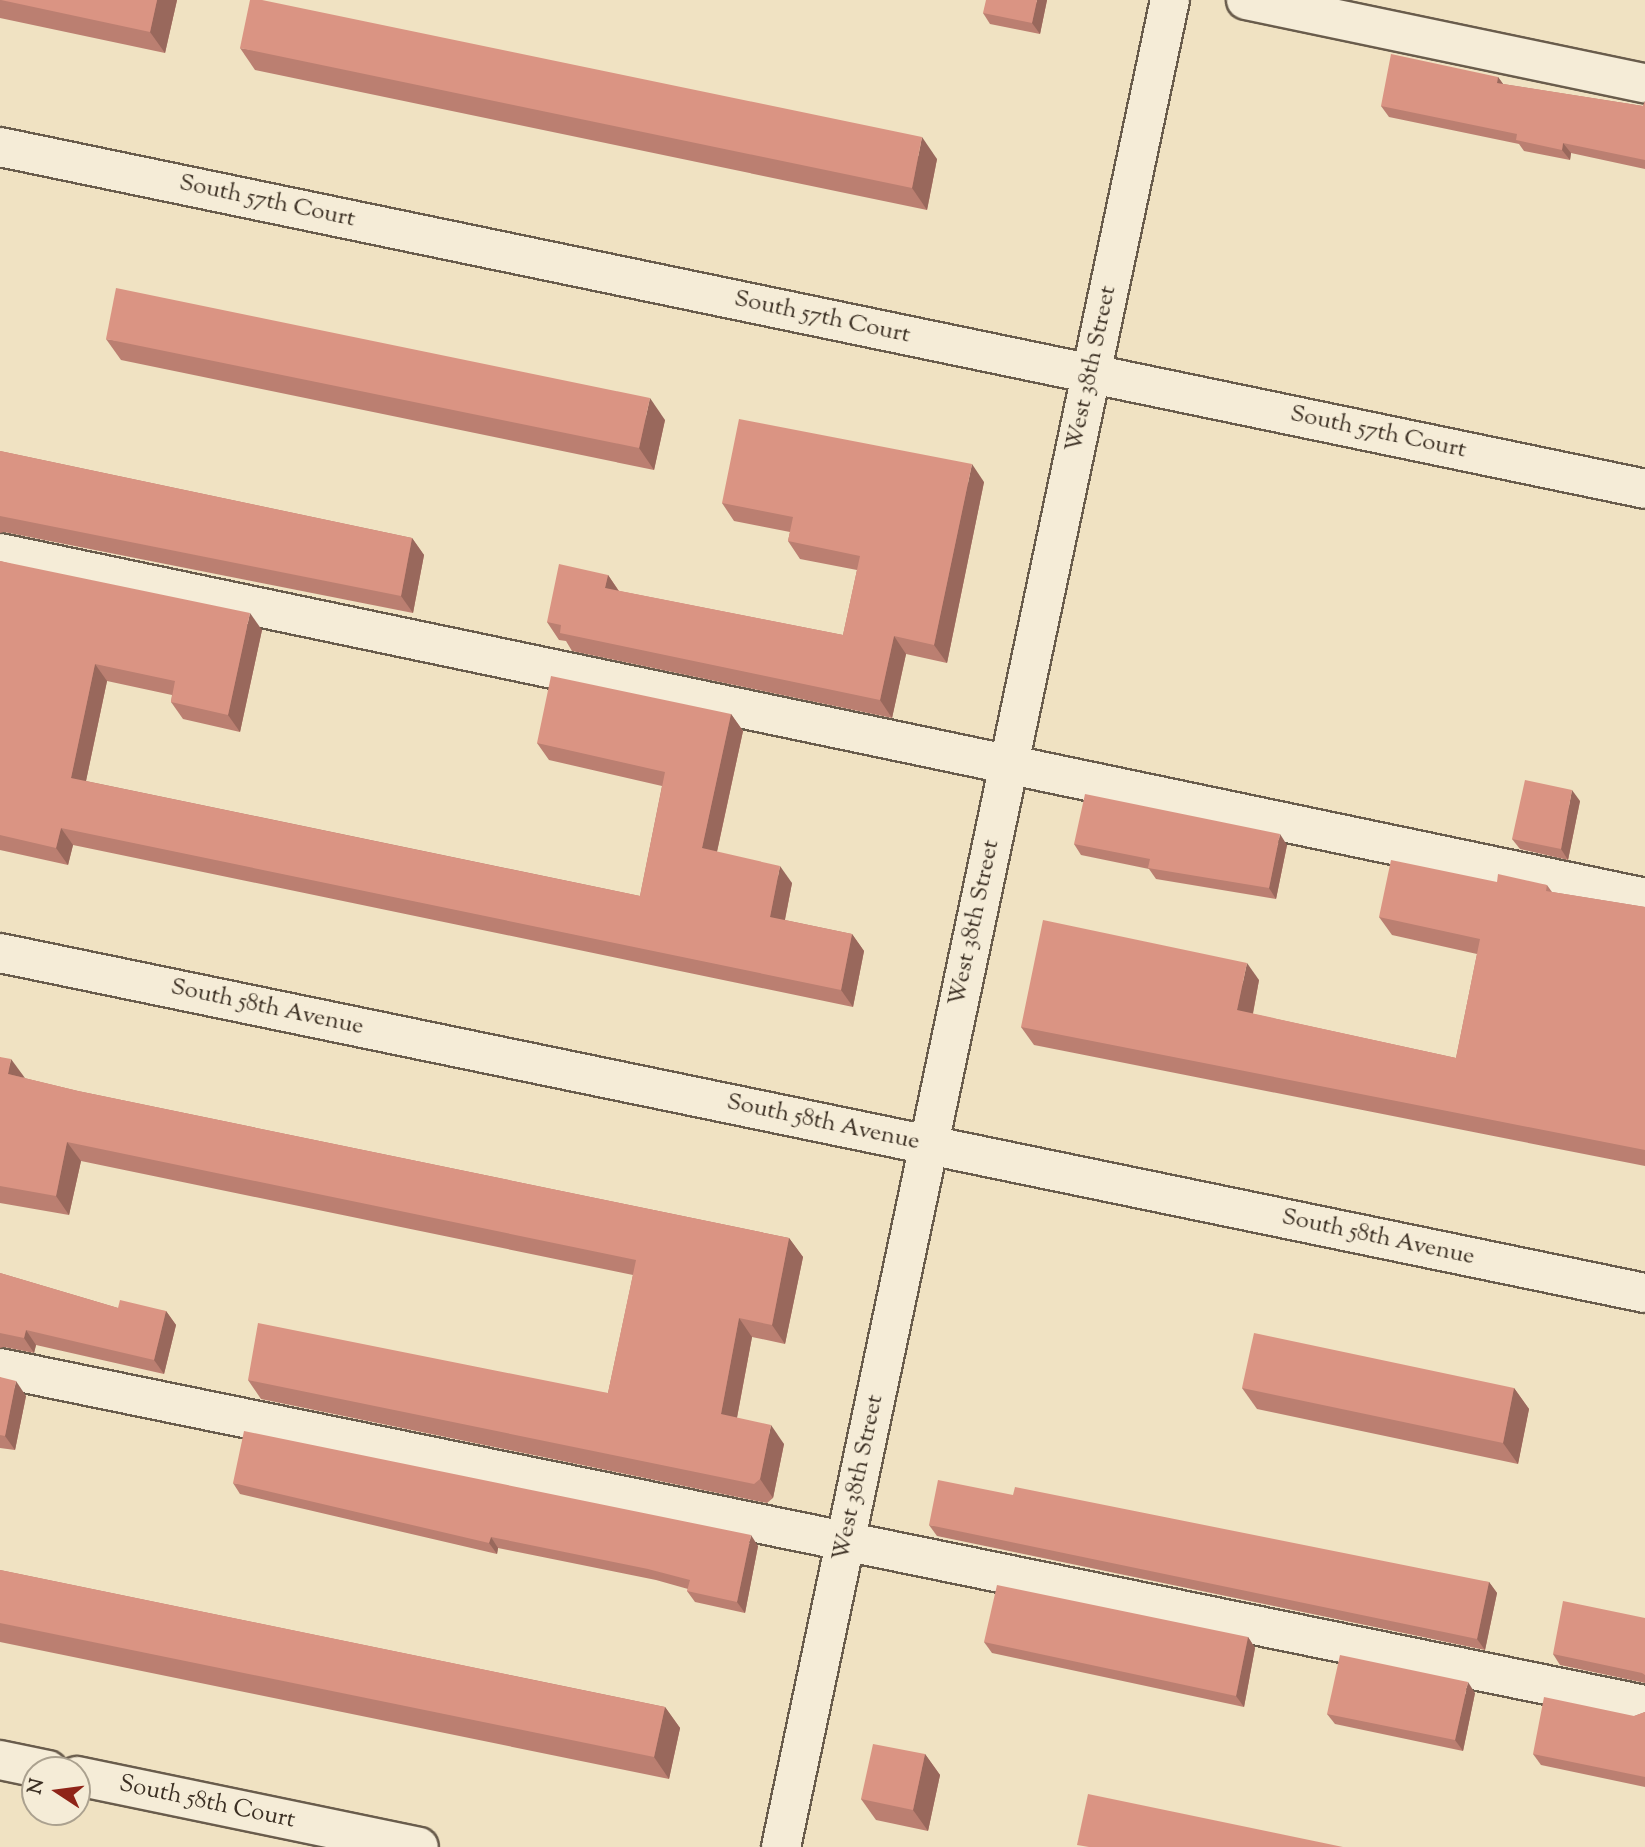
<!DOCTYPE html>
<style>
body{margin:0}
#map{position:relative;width:1645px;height:1847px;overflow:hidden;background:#f0e2c2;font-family:"Sorts Mill Goudy",serif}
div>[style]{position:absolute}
.roads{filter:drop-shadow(2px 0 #695c4c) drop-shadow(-2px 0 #695c4c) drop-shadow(0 2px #695c4c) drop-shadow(0 -2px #695c4c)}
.minor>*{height:38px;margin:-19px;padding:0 19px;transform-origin:19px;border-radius:19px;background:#f5ecd7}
.wall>*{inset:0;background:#bb7f71}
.shaded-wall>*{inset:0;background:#99685c}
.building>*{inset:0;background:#da9483}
span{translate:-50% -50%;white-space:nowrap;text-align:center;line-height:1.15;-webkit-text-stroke:6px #f5ecd7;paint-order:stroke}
.street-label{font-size:24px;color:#3c3024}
.north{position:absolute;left:21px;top:1756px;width:70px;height:70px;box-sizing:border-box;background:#f5ecd7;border:2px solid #aba18f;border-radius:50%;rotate:283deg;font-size:19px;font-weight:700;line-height:28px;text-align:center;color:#3c3024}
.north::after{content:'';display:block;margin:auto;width:24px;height:32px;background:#8f2418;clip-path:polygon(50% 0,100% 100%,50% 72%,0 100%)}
</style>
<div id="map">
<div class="roads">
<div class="minor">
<i style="left:1246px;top:0;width:408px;rotate:11.8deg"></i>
<i style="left:0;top:147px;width:1680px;rotate:11.74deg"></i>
<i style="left:0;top:553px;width:1681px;rotate:11.84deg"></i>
<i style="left:0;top:953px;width:1680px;rotate:11.68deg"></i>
<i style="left:0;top:1368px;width:1679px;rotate:11.58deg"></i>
<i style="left:0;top:1760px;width:49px;rotate:11.8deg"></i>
<i style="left:77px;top:1776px;width:349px;rotate:11.7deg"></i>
<i style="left:781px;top:1847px;width:1888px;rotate:-78.11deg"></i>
</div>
</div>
<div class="wall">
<i style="clip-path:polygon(0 0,177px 0,165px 53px,0 18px)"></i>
<i style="clip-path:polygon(1047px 0,1040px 34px,990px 24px,983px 13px)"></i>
<i style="clip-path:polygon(240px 48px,937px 159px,927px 210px,255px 70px)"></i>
<i style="clip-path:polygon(1498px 77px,1503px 84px,1643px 106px,1645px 101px,1645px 169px,1571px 153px,1570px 160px,1524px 151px,1519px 144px,1389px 117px,1381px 106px)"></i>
<i style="clip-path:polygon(106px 339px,665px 420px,654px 470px,121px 360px)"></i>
<i style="clip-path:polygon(0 451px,412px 538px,424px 555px,413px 613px,4px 532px,0 533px)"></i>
<i style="clip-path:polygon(984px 482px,947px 663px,906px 654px,892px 718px,572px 651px,566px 641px,559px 640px,547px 622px,608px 575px,619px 591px,843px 635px,857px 570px,800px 559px,788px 541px,790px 532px,734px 521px,722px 503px)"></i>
<i style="clip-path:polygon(0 561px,262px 630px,240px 732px,183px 719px,171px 702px,172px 695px,107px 681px,86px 781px,640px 896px,662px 786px,549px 760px,537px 743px,731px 714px,743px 731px,717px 852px,792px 883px,785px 920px,852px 934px,864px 951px,853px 1007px,73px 845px,68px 865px,0 850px)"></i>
<i style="clip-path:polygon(1580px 801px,1568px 860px,1520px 849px,1512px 839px)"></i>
<i style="clip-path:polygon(1074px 844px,1287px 845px,1276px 899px,1156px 879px,1149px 869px,1081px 855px)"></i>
<i style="clip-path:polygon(1497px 882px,1547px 885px,1552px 892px,1645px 907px,1645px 1166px,1034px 1045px,1021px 1027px,1259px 980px,1253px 1014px,1456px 1058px,1477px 954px,1392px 935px,1379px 917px)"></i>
<i style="clip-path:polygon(0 1057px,24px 1078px,78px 1091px,789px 1238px,803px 1257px,785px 1344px,752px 1337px,737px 1418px,784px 1444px,773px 1498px,767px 1503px,261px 1399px,248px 1380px,608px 1393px,633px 1275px,81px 1161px,69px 1215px,0 1203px)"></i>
<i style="clip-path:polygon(0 1273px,118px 1308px,166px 1311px,176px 1325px,164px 1374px,36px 1345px,34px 1353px,4px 1347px,0 1348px)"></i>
<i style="clip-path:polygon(0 1377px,26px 1396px,15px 1450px,0 1448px)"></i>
<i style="clip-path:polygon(1242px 1388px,1514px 1388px,1529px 1409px,1518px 1464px,1257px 1409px)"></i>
<i style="clip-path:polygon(233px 1483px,758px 1546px,745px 1613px,695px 1602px,687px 1591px,688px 1589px,656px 1580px,498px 1548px,497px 1554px,240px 1494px)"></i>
<i style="clip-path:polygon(929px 1525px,1489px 1582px,1497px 1593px,1485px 1650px,937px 1536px)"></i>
<i style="clip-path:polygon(0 1570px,665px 1707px,680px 1728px,669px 1779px,0 1642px)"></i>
<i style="clip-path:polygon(1645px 1618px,1645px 1683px,1560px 1665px,1553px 1654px)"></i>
<i style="clip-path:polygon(1248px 1637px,1255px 1648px,1244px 1707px,992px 1653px,984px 1642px)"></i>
<i style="clip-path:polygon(1475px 1693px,1463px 1751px,1335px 1724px,1327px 1714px)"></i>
<i style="clip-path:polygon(1645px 1712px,1645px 1787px,1541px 1765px,1533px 1754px)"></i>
<i style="clip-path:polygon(925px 1754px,940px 1775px,928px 1831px,876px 1820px,861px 1799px)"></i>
</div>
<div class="shaded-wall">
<i style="clip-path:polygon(157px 0,177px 0,165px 53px,150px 32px)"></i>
<i style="clip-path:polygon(1037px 0,1047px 0,1040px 34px,1032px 23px)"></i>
<i style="clip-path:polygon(1498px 77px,1506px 88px,1497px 83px)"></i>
<i style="clip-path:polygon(922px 137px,937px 159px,927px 210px,912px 188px)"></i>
<i style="clip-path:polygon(1563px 143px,1571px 153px,1570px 160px,1562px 150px)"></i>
<i style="clip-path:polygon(650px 398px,665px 420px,654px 470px,639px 448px)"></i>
<i style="clip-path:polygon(972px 464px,984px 482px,947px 663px,934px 645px)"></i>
<i style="clip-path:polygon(412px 538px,424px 555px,413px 613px,401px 596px)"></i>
<i style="clip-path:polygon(608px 575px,620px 593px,605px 588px)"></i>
<i style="clip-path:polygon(250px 613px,262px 630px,240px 732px,228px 715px)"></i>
<i style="clip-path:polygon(894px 636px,906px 654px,892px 718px,880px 700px)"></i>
<i style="clip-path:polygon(95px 664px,107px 681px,83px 795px,71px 778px)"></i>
<i style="clip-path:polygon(731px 714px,743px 731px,714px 865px,702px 848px)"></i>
<i style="clip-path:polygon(1572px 790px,1580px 801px,1568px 860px,1561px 849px)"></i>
<i style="clip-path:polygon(61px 828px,73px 845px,68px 865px,56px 848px)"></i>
<i style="clip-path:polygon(1280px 834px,1287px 845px,1276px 899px,1269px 888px)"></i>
<i style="clip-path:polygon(780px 866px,792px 883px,782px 934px,770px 917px)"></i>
<i style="clip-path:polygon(852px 934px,864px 951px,853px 1007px,841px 990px)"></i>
<i style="clip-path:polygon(1247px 963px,1259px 980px,1250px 1028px,1237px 1010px)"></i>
<i style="clip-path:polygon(11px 1059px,25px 1078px,8px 1074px)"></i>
<i style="clip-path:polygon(67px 1142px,81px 1161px,69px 1215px,56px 1196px)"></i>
<i style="clip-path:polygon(789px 1238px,803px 1257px,785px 1344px,772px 1325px)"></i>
<i style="clip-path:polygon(166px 1311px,176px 1325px,164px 1374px,154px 1360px)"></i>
<i style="clip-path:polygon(739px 1318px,752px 1337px,734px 1433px,721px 1414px)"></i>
<i style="clip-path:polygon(26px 1330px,36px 1345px,34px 1353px,24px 1338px)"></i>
<i style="clip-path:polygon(16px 1381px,26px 1396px,15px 1450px,5px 1436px)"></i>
<i style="clip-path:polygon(1514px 1388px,1529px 1409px,1518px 1464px,1503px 1443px)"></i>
<i style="clip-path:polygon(771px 1425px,784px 1444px,773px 1498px,760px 1479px)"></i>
<i style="clip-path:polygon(751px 1535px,758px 1546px,745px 1613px,737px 1602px)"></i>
<i style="clip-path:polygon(491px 1537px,498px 1548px,497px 1554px,489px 1543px)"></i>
<i style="clip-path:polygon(1489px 1582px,1497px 1593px,1485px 1650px,1477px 1639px)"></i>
<i style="clip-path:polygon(1248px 1637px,1255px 1648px,1244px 1707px,1236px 1696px)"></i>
<i style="clip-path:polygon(1468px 1682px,1475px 1693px,1463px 1751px,1455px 1740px)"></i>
<i style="clip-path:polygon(665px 1707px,680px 1728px,669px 1779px,654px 1757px)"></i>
<i style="clip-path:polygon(925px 1754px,940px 1775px,928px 1831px,913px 1810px)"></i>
</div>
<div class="building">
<i style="clip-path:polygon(1px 0,157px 0,150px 32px)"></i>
<i style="clip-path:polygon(250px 0,262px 0,922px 137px,912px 188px,240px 48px)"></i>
<i style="clip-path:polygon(986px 0,1037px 0,1032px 23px,983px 13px)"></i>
<i style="clip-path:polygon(1391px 54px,1498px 77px,1497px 83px,1643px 106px,1645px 101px,1645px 160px,1563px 143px,1562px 150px,1516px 140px,1517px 134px,1381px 106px)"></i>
<i style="clip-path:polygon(116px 288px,650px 398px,639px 448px,106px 339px)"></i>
<i style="clip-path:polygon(739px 419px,972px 464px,934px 645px,894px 636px,880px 700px,560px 633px,561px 625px,547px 622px,559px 564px,608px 575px,605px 588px,843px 635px,860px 556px,788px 541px,793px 517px,722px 503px)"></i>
<i style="clip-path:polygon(0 451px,412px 538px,401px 596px,0 516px)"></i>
<i style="clip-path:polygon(0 561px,250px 613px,228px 715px,171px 702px,175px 681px,95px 664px,71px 778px,640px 896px,665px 772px,537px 743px,551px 676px,731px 714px,702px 848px,780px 866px,770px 917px,852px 934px,841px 990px,61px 828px,56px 848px,0 835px)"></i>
<i style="clip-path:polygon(1525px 780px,1572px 790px,1561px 849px,1512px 839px)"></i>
<i style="clip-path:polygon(1085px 794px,1280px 834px,1269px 888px,1148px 868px,1150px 859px,1074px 844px)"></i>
<i style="clip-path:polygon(1391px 860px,1497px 882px,1498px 874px,1547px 885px,1546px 891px,1645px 907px,1645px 1150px,1021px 1027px,1043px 920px,1247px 963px,1237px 1010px,1456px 1058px,1480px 939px,1379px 917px)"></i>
<i style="clip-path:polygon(0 1057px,11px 1059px,8px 1074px,78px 1091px,789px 1238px,772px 1325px,739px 1318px,721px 1414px,771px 1425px,760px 1479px,754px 1484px,248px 1380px,258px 1323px,608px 1393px,636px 1260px,67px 1142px,56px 1196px,0 1186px)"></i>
<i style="clip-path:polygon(0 1273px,118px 1308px,120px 1300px,166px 1311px,154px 1360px,26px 1330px,24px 1338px,0 1333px)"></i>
<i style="clip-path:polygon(1254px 1333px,1514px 1388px,1503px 1443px,1242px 1388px)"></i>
<i style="clip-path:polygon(0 1377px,16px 1381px,5px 1436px,0 1435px)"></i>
<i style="clip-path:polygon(244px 1431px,751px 1535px,737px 1602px,687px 1591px,690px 1580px,648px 1569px,491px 1537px,489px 1543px,233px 1483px)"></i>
<i style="clip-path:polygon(938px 1480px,1013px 1495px,1015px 1487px,1489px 1582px,1477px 1639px,929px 1525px)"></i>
<i style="clip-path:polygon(0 1570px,665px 1707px,654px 1757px,0 1623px)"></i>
<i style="clip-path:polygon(997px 1585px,1248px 1637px,1236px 1696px,984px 1642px)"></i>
<i style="clip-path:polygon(1563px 1601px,1645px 1618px,1645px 1675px,1642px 1673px,1553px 1654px)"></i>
<i style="clip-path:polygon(1340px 1655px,1468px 1682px,1455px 1740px,1327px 1714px)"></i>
<i style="clip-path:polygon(1544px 1697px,1634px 1716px,1645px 1712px,1645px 1777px,1533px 1754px)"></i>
<i style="clip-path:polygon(873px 1744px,925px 1754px,913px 1810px,861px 1799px)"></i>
<i style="clip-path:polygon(1088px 1794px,1343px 1847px,1089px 1847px,1077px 1845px)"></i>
</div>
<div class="street-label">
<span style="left:267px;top:202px;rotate:12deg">South 57th Court</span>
<span style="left:822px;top:318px;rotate:12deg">South 57th Court</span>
<span style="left:1092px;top:369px;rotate:-78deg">West 38th Street</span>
<span style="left:1378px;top:433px;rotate:12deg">South 57th Court</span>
<span style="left:975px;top:923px;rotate:-78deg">West 38th Street</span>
<span style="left:267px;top:1008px;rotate:12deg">South 58th Avenue</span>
<span style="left:823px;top:1123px;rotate:12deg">South 58th Avenue</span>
<span style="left:1378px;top:1238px;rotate:12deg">South 58th Avenue</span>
<span style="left:859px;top:1478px;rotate:-78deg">West 38th Street</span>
<span style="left:207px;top:1803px;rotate:12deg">South 58th Court</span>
</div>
<div class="north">N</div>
</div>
